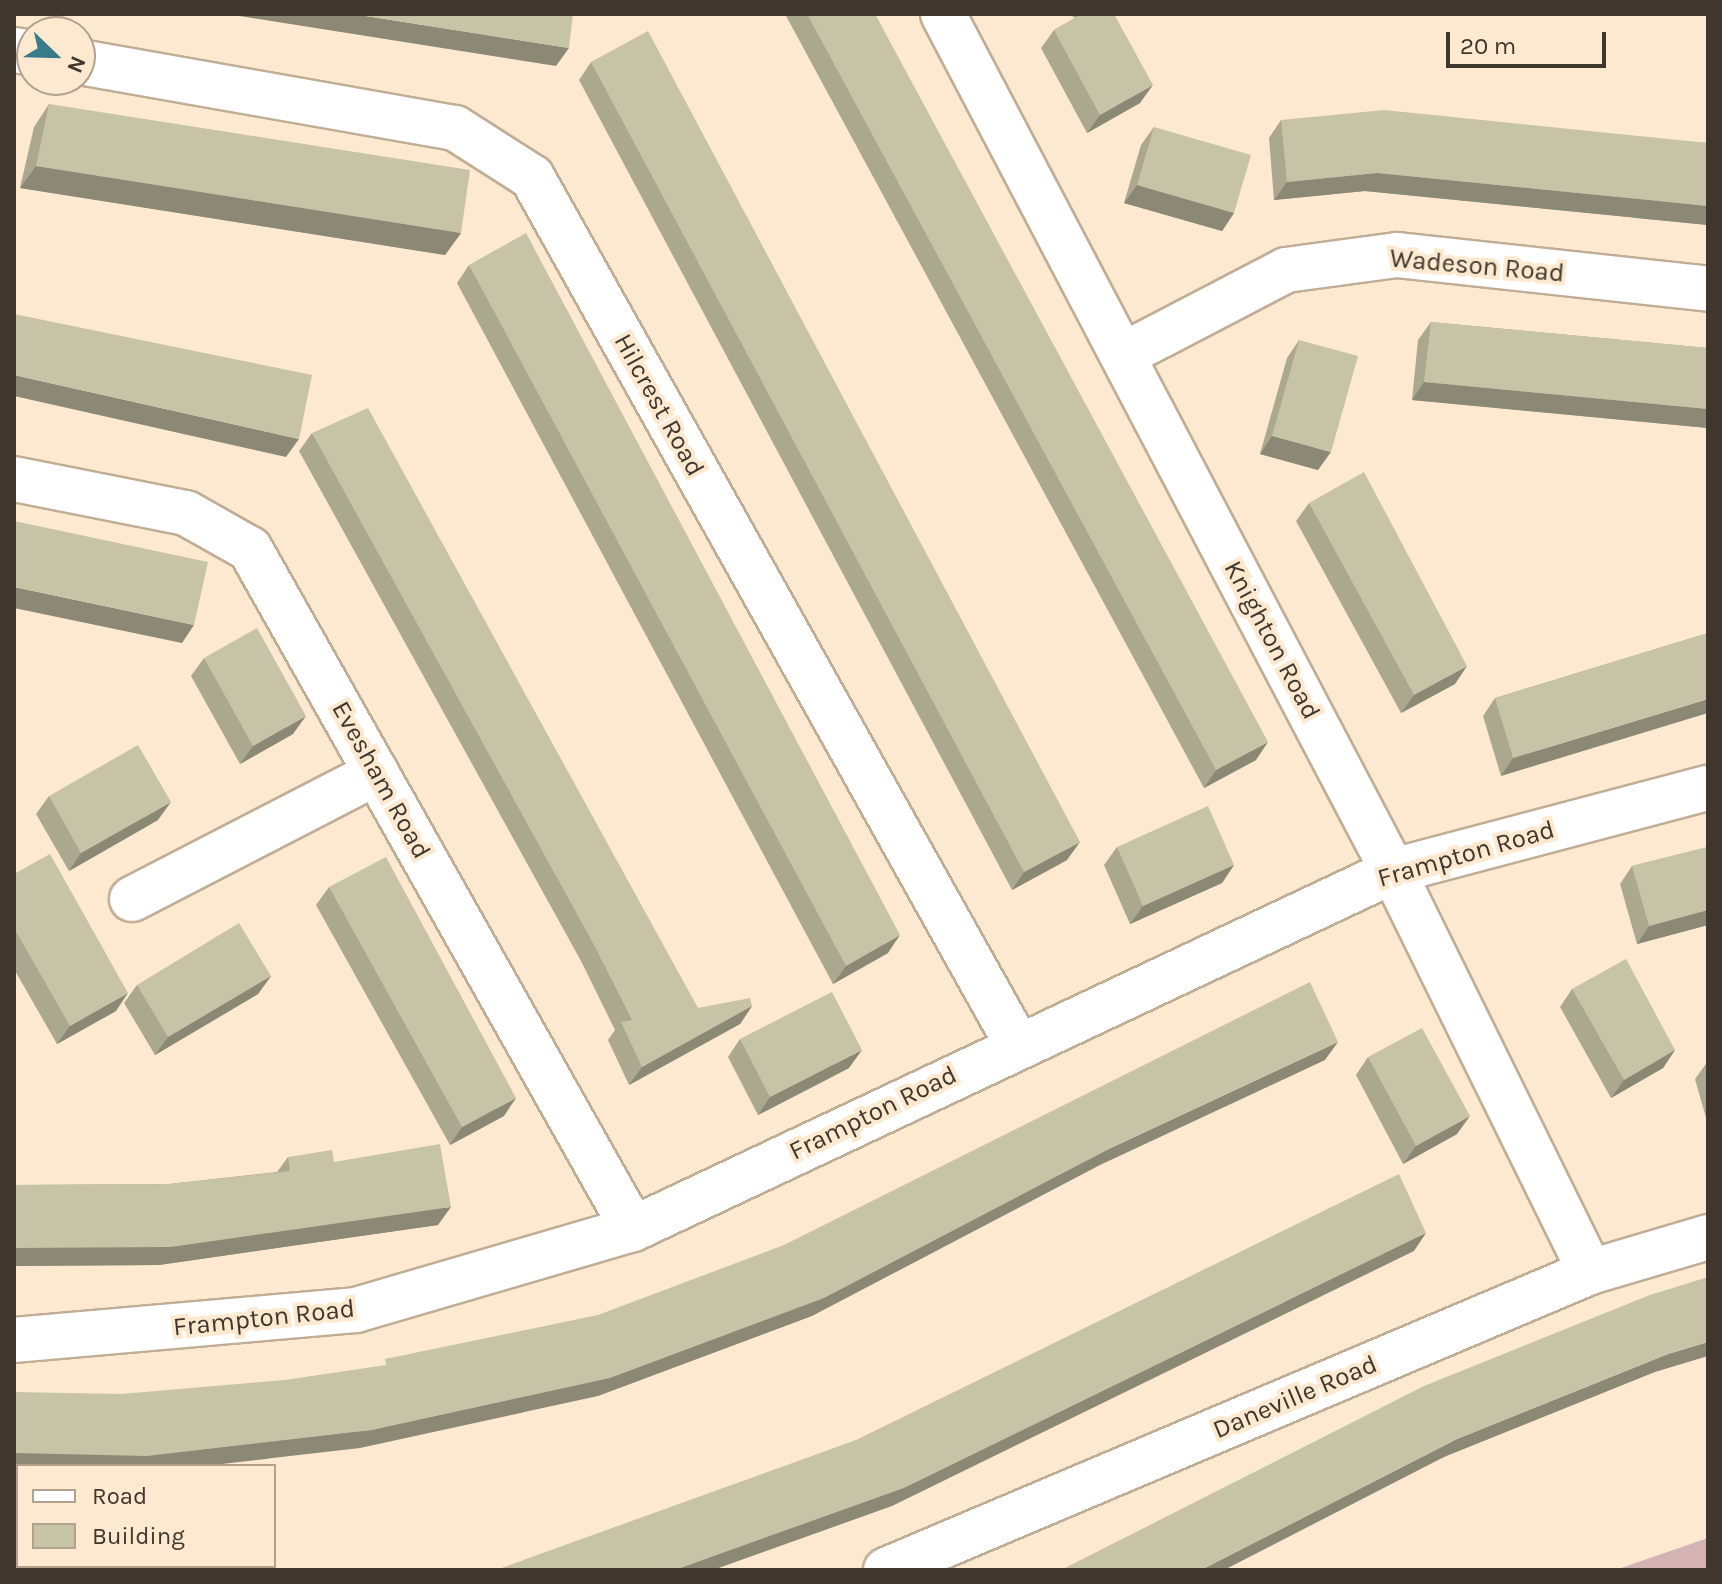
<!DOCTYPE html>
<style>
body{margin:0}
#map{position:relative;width:1722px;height:1584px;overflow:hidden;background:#fde9d0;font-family:Karla,sans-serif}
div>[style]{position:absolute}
.forest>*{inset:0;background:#d5b2b4}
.roads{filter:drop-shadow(2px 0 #c0ad95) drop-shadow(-2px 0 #c0ad95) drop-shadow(0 2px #c0ad95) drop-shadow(0 -2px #c0ad95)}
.minor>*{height:44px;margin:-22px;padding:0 22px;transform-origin:22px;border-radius:22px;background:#fff}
.wall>*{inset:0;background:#aba890}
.shaded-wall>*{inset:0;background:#8b8875}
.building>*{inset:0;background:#c7c3a7}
span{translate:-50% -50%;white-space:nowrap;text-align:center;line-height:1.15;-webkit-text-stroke:8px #fde9d0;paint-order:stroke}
.street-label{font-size:26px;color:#3f372d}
.frame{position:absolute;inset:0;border:16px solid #3f372d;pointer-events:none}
.legend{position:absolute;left:16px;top:1464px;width:260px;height:104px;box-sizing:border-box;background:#fde9d0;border:2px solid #b1a28f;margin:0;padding:10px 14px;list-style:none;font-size:24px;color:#3f372d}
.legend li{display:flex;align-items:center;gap:16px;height:40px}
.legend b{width:40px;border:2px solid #b1a28f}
.north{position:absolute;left:16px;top:16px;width:80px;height:80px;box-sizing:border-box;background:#fde9d0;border:2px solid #b1a28f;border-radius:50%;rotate:113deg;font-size:22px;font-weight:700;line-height:32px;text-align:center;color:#3f372d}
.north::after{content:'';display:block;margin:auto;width:28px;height:36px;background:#387c8c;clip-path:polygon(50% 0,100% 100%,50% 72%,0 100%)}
.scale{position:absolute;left:1446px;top:32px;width:160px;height:36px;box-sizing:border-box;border:4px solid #3f372d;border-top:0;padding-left:10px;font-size:24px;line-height:28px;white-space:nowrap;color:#3f372d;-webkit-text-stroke:6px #fde9d0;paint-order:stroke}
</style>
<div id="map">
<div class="forest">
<i style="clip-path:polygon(1708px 1538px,1708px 1570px,1615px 1570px)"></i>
</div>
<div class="roads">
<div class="minor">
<i style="left:943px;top:14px;width:968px;rotate:62.3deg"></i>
<i style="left:1393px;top:871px;width:447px;rotate:63.8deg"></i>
<i style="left:14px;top:50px;width:18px;rotate:9deg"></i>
<i style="left:80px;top:62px;width:381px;rotate:10deg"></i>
<i style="left:455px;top:128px;width:91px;rotate:32.5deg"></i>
<i style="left:532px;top:177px;width:993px;rotate:60.78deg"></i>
<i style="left:1123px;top:355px;width:184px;rotate:-27.5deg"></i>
<i style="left:1286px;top:270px;width:112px;rotate:-7.7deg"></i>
<i style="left:1397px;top:255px;width:313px;rotate:6.2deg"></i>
<i style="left:14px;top:479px;width:175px;rotate:11.2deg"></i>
<i style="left:186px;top:513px;width:73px;rotate:29.4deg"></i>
<i style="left:250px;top:549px;width:780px;rotate:60.61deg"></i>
<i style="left:132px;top:899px;width:275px;rotate:-27.3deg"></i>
<i style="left:14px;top:1340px;width:343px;rotate:-5deg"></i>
<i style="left:356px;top:1310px;width:289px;rotate:-16.3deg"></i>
<i style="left:633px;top:1229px;width:840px;rotate:-25.22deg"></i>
<i style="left:1393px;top:871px;width:326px;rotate:-14.8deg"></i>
<i style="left:886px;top:1570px;width:764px;rotate:-22.94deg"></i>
<i style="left:1590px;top:1272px;width:123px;rotate:-16.5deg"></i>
</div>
</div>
<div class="wall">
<i style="clip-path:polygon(785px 14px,875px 14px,1256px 760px,1204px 788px)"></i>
<i style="clip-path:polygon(1069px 14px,1114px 14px,1140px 103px,1087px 133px,1041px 48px,1054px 30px,1075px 18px)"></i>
<i style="clip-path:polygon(591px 62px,1067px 860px,1012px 890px,579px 80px)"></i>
<i style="clip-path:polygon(49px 104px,461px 233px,445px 255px,20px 188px,34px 127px)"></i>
<i style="clip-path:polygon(1281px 120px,1708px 143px,1708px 225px,1365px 191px,1274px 200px,1269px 138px)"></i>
<i style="clip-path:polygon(1154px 127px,1234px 213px,1222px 231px,1124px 203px,1141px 145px)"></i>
<i style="clip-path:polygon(469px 265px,888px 953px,833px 984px,457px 283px)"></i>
<i style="clip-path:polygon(1431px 322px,1708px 348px,1708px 428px,1412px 400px,1418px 340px)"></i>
<i style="clip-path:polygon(1299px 340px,1318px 470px,1260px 454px,1287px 358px)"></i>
<i style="clip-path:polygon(312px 433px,698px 1008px,752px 1006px,740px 1024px,629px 1085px,608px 1040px,615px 1030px,581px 961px,299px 451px)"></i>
<i style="clip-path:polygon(1309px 503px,1455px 684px,1401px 713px,1296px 521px)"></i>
<i style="clip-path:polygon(1708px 633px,1501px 776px,1483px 716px,1495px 698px)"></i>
<i style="clip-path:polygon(204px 658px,293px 734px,240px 764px,191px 676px)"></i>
<i style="clip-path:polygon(49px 796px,158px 820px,69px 871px,36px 814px)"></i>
<i style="clip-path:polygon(1117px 847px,1234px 865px,1222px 883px,1130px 924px,1104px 865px)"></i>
<i style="clip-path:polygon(1708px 847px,1708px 925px,1637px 944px,1620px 884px,1632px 866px)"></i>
<i style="clip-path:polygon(14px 874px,116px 1011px,57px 1044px,14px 969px)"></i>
<i style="clip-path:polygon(329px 887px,504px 1116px,450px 1145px,316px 905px)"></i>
<i style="clip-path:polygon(271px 976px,258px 994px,155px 1055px,124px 1003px,137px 985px)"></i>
<i style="clip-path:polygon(1572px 989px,1675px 1050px,1663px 1068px,1611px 1098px,1560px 1007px)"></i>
<i style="clip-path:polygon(740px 1039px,849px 1068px,758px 1115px,728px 1057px)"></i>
<i style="clip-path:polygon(1368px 1057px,1457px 1134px,1403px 1164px,1356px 1075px)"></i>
<i style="clip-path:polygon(1708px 1061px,1708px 1125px,1695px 1079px)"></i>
<i style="clip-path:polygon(288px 1157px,334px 1162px,438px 1225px,159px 1265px,14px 1266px,14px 1185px,169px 1184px,277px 1172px)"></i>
</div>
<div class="shaded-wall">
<i style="clip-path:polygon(227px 14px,353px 14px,569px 48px,556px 66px)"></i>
<i style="clip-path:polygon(1153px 85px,1140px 103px,1087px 133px,1100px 115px)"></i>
<i style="clip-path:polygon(36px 166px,461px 233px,445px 255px,20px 188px)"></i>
<i style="clip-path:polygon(1377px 173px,1708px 206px,1708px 225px,1365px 191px,1274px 200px,1287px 182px)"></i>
<i style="clip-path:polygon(1137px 185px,1234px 213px,1222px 231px,1124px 203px)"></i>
<i style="clip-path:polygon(14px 375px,299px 439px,286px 457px,14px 396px)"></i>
<i style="clip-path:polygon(1424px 382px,1708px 409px,1708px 428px,1412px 400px)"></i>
<i style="clip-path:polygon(1272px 436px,1331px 452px,1318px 470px,1260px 454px)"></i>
<i style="clip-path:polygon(14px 587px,194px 625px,182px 643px,14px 608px)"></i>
<i style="clip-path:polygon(1467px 666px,1455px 684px,1401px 713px,1414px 695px)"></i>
<i style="clip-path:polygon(1708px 699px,1708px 713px,1501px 776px,1513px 758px)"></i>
<i style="clip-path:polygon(306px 716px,293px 734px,240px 764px,253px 746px)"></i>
<i style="clip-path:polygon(1268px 742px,1256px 760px,1204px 788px,1216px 770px)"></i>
<i style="clip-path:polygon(171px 802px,158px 820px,69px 871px,81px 853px)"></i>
<i style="clip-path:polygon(1080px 842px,1067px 860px,1012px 890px,1024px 872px)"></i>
<i style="clip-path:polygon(1234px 865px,1222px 883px,1130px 924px,1143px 906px)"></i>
<i style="clip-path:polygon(1708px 910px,1708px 925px,1637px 944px,1649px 926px)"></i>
<i style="clip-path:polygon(900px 935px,888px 953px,833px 984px,846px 966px)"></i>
<i style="clip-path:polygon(271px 976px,258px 994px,155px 1055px,168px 1037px)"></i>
<i style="clip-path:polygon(128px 993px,116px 1011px,57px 1044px,70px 1026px)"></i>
<i style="clip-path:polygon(752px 1006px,740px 1024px,629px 1085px,642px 1067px)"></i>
<i style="clip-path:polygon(1338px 1042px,1325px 1060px,1100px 1165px,812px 1316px,598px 1396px,360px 1448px,204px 1466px,18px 1466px,18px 1471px,14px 1471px,14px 1453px,372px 1430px,1113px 1147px)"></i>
<i style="clip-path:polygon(862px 1050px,849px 1068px,758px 1115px,770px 1097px)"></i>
<i style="clip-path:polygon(1675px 1050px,1663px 1068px,1611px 1098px,1624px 1080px)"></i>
<i style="clip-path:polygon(516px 1098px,504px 1116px,450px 1145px,462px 1127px)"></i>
<i style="clip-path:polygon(1470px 1116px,1457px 1134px,1403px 1164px,1416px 1146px)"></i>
<i style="clip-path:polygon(451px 1207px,438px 1225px,159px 1265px,14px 1266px,14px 1248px)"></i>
<i style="clip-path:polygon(1426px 1233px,1414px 1251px,892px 1506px,713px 1570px,675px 1570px)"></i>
<i style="clip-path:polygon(1708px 1342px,1708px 1356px,1655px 1372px,1444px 1457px,1224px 1570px,1201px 1570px,1457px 1439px,1668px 1354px)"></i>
</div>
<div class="building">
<i style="clip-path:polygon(353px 14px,573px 14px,569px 48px)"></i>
<i style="clip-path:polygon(807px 14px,875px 14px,1268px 742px,1216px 770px)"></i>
<i style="clip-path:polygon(1082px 14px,1114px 14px,1153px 85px,1100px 115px,1054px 30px)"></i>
<i style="clip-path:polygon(648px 31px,1080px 842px,1024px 872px,591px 62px)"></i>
<i style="clip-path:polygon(49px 104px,470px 170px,461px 233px,36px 166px)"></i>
<i style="clip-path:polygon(1384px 110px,1708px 143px,1708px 206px,1377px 173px,1287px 182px,1281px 120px)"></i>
<i style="clip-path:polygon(1154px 127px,1251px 155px,1234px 213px,1137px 185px)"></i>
<i style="clip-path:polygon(526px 233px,900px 935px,846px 966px,469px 265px)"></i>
<i style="clip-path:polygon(14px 314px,312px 375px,299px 439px,14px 375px)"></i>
<i style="clip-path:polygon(1431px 322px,1708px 348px,1708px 409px,1424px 382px)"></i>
<i style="clip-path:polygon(1299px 340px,1358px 356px,1331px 452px,1272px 436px)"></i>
<i style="clip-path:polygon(368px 408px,698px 1008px,750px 998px,752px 1006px,642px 1067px,621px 1022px,632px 1020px,593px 943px,312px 433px)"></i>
<i style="clip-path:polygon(1364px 472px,1467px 666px,1414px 695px,1309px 503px)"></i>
<i style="clip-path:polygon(14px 521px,208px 562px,194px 625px,14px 587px)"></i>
<i style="clip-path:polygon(257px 628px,306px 716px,253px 746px,204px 658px)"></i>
<i style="clip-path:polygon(1708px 633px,1708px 699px,1513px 758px,1495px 698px)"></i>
<i style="clip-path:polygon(138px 745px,171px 802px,81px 853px,49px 796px)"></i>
<i style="clip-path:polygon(1208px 806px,1234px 865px,1143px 906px,1117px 847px)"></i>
<i style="clip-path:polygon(1708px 847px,1708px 910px,1649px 926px,1632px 866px)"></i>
<i style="clip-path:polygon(50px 854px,128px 993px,70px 1026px,14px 928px,14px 874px)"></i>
<i style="clip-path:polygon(386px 857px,516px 1098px,462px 1127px,329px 887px)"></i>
<i style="clip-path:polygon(239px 923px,271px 976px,168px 1037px,137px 985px)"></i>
<i style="clip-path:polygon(1626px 959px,1675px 1050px,1624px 1080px,1572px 989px)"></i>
<i style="clip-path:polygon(1310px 982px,1338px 1042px,1113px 1147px,824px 1298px,610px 1378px,372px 1430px,147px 1456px,14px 1453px,14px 1392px,121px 1394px,285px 1380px,386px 1365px,385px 1359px,598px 1315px,784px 1245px)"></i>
<i style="clip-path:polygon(832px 992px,862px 1050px,770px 1097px,740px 1039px)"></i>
<i style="clip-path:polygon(1422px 1028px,1470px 1116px,1416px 1146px,1368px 1057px)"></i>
<i style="clip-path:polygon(440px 1144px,451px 1207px,171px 1247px,14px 1248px,14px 1185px,169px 1184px,290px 1171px,288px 1157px,332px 1150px,334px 1162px)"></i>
<i style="clip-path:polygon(1399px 1174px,1426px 1233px,904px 1488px,675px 1570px,496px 1570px,856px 1440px)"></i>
<i style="clip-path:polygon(1708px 1277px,1708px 1342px,1668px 1354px,1457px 1439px,1201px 1570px,1061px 1570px,1424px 1386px,1650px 1295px)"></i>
</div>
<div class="street-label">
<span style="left:1477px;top:266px;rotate:5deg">Wadeson Road</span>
<span style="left:659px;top:405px;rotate:61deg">Hilcrest Road</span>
<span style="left:1272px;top:640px;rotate:62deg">Knighton Road</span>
<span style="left:381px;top:780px;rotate:61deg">Evesham Road</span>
<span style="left:1466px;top:854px;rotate:-16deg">Frampton Road</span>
<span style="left:873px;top:1113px;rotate:-26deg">Frampton Road</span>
<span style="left:264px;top:1318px;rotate:-6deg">Frampton Road</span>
<span style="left:1295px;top:1397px;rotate:-23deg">Daneville Road</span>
</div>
<div class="frame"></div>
<ul class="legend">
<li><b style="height:10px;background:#fff"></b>Road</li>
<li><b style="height:22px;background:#c7c3a7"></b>Building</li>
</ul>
<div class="north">N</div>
<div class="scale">20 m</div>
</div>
